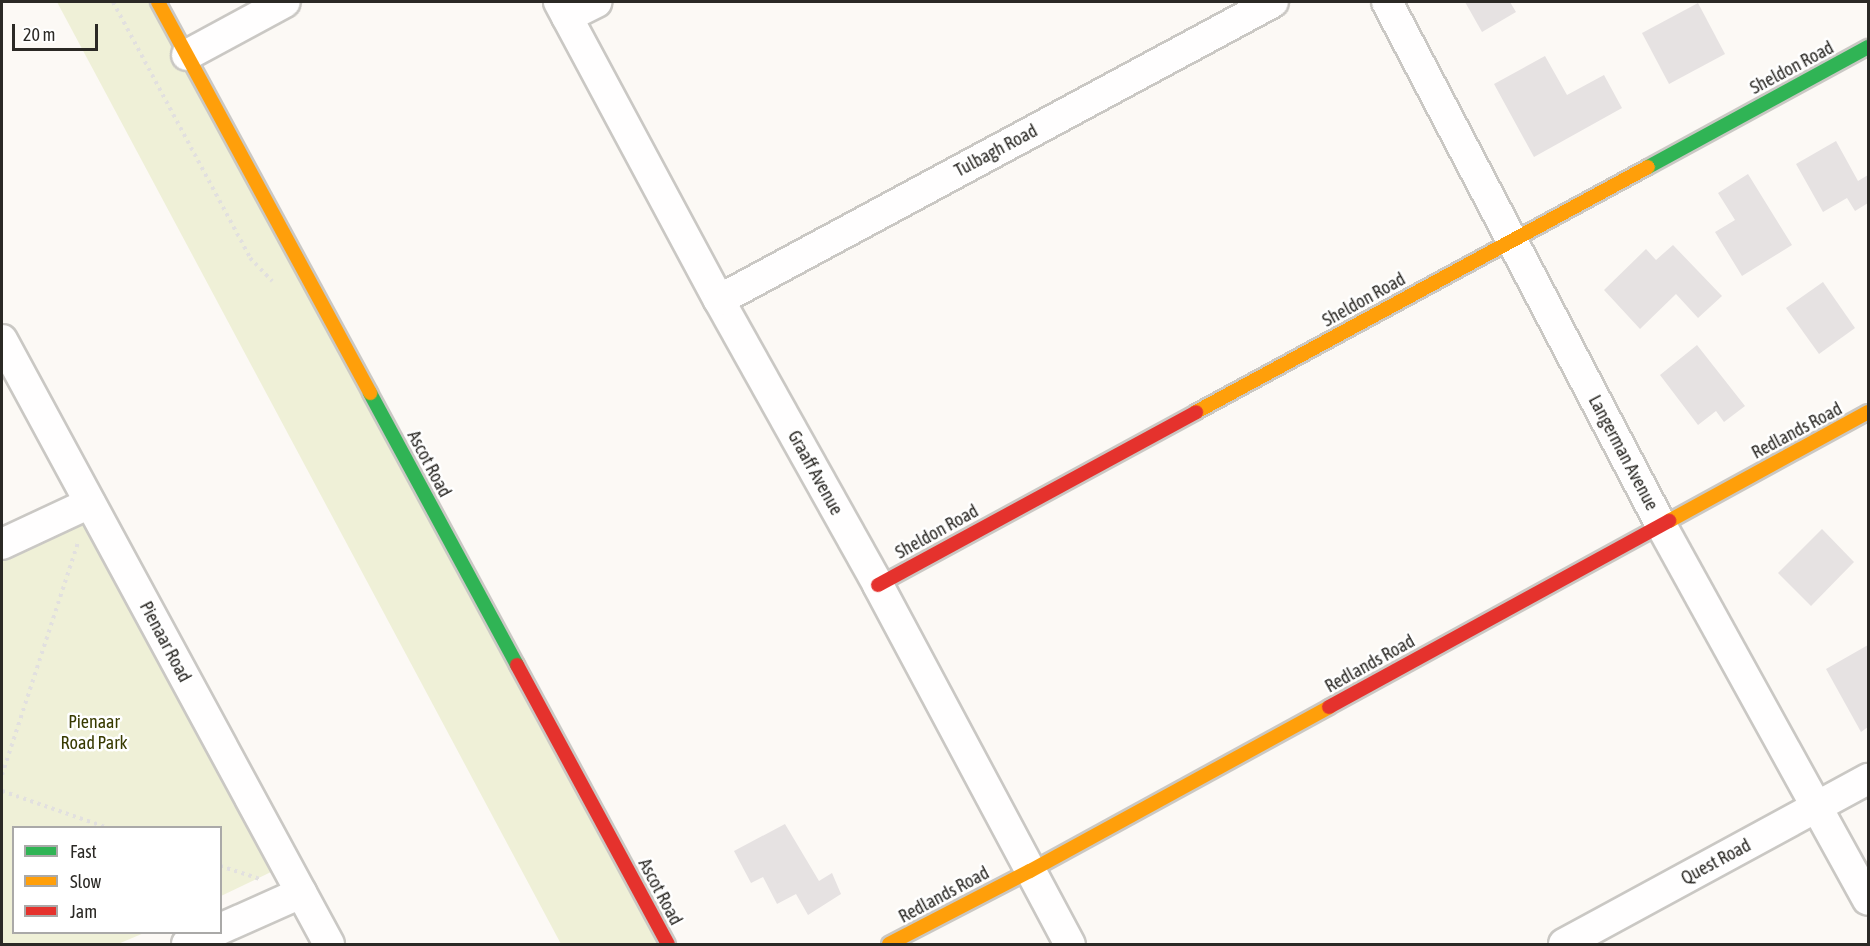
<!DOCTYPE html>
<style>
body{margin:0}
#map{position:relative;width:1870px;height:946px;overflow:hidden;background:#fcf9f5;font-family:"Asap Condensed",sans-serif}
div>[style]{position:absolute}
.green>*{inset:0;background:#eff0d7}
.building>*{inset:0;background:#e6e2e2}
.path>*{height:4px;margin-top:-2px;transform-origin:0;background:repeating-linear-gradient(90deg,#e2e0df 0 3px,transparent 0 7.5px)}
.roads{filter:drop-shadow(2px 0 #cac8c4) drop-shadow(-2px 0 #cac8c4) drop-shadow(0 2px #cac8c4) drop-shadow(0 -2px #cac8c4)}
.street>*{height:30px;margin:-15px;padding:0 15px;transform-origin:15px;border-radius:15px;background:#fffefe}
.fast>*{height:14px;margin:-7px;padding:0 7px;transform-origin:7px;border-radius:7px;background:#30b455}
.slow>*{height:14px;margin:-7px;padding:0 7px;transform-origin:7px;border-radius:7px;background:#ff9f0a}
.jam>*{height:14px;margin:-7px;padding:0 7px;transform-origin:7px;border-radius:7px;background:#e5322d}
span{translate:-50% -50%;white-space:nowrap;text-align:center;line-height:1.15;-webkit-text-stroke:5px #fff;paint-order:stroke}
.street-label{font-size:18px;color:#2b2925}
.park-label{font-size:18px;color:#383a00}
.frame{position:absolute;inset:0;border:3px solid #2b2925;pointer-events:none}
.legend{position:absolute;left:12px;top:826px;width:210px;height:108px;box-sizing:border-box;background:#fff;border:2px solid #aaa9a8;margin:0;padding:8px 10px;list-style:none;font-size:18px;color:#2b2925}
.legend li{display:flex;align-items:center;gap:12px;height:30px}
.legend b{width:30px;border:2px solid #aaa9a8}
.scale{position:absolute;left:12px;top:24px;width:86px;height:27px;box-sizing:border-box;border:3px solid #2b2925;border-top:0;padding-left:8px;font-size:18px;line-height:21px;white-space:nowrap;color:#2b2925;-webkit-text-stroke:4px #fff;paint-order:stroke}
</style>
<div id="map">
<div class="green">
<i style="clip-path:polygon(57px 2px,158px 2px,668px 944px,561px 944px)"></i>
<i style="clip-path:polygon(81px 516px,273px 871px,221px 896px,220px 828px,14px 828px,14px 932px,144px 933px,118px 944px,2px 944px,2px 553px)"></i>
</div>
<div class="building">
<i style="clip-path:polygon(1465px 2px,1510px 2px,1516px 12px,1482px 32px)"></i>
<i style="clip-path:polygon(1698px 3px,1725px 54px,1669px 84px,1642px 33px)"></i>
<i style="clip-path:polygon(1545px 56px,1567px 95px,1604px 75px,1622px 108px,1534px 157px,1494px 84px)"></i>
<i style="clip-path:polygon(1836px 141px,1858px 181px,1868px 175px,1868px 203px,1855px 211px,1847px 198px,1823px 212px,1796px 164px)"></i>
<i style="clip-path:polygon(1748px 174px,1792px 245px,1742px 276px,1715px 232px,1735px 220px,1718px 193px)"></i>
<i style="clip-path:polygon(1673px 245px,1722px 296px,1698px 318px,1676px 294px,1640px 329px,1604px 290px,1646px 249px,1656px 260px)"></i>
<i style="clip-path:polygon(1823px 282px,1855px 328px,1819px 354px,1786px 308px)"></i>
<i style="clip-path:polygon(1697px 345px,1745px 406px,1724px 422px,1716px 411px,1698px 425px,1660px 375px)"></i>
<i style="clip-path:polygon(1822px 529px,1854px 562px,1811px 606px,1778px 573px)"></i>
<i style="clip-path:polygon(1868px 645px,1868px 727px,1861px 732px,1826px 669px)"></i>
<i style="clip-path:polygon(785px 824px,819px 881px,832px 873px,841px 894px,808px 915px,796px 894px,777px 904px,763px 877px,751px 883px,734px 851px)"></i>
</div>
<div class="path">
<i style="left:113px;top:2px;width:290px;rotate:61.8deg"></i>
<i style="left:250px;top:258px;width:32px;rotate:46deg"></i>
<i style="left:2px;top:775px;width:245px;rotate:-71.9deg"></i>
<i style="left:2px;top:791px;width:112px;rotate:19.2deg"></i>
<i style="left:220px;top:866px;width:42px;rotate:18deg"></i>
</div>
<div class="roads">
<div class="street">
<i style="left:559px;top:2px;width:338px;rotate:61.8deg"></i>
<i style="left:719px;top:300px;width:326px;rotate:60.8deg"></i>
<i style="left:878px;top:585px;width:407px;rotate:61.9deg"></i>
<i style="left:1387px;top:2px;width:590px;rotate:62.35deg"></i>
<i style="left:1661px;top:525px;width:428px;rotate:61.1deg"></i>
<i style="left:567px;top:17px;width:33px;rotate:-27deg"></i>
<i style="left:187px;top:55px;width:111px;rotate:-28.4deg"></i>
<i style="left:719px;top:300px;width:629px;rotate:-28.28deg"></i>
<i style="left:2px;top:340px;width:687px;rotate:61.57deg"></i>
<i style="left:2px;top:544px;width:97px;rotate:-25deg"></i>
<i style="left:220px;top:929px;width:89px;rotate:-24deg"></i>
<i style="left:187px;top:944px;width:30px;rotate:-24deg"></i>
<i style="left:1564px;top:944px;width:346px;rotate:-28.5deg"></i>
</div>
<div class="fast">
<i style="left:1648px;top:167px;width:251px;rotate:-28.6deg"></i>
<i style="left:370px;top:393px;width:309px;rotate:61.6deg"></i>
</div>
<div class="slow">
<i style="left:158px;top:2px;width:445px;rotate:61.5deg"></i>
<i style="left:1196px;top:412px;width:514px;rotate:-28.46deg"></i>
<i style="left:1669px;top:521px;width:227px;rotate:-28.7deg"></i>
<i style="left:889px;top:944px;width:159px;rotate:-27.4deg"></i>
<i style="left:1030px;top:871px;width:341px;rotate:-28.7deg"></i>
</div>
<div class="jam">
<i style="left:878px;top:585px;width:362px;rotate:-28.5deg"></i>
<i style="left:517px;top:665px;width:317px;rotate:61.6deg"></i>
<i style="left:1329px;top:707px;width:388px;rotate:-28.7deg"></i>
</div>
</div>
<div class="street-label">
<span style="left:1792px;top:68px;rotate:-28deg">Sheldon Road</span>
<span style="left:996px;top:151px;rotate:-28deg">Tulbagh Road</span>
<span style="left:1364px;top:300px;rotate:-29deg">Sheldon Road</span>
<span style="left:1797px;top:431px;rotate:-28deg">Redlands Road</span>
<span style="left:1623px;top:453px;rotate:62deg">Langerman Avenue</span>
<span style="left:429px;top:464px;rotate:62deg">Ascot Road</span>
<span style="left:815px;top:473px;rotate:61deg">Graaff Avenue</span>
<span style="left:937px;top:532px;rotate:-29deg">Sheldon Road</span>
<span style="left:165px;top:642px;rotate:62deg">Pienaar Road</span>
<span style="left:1370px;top:664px;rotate:-29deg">Redlands Road</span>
<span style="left:1716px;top:862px;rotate:-28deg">Quest Road</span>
<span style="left:660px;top:892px;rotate:62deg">Ascot Road</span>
<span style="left:944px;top:895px;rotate:-28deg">Redlands Road</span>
</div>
<div class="park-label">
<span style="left:94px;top:733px">Pienaar<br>Road Park</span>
</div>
<div class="frame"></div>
<ul class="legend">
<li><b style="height:8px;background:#30b455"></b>Fast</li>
<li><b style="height:8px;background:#ff9f0a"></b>Slow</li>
<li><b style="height:8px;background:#e5322d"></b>Jam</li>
</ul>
<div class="scale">20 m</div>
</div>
